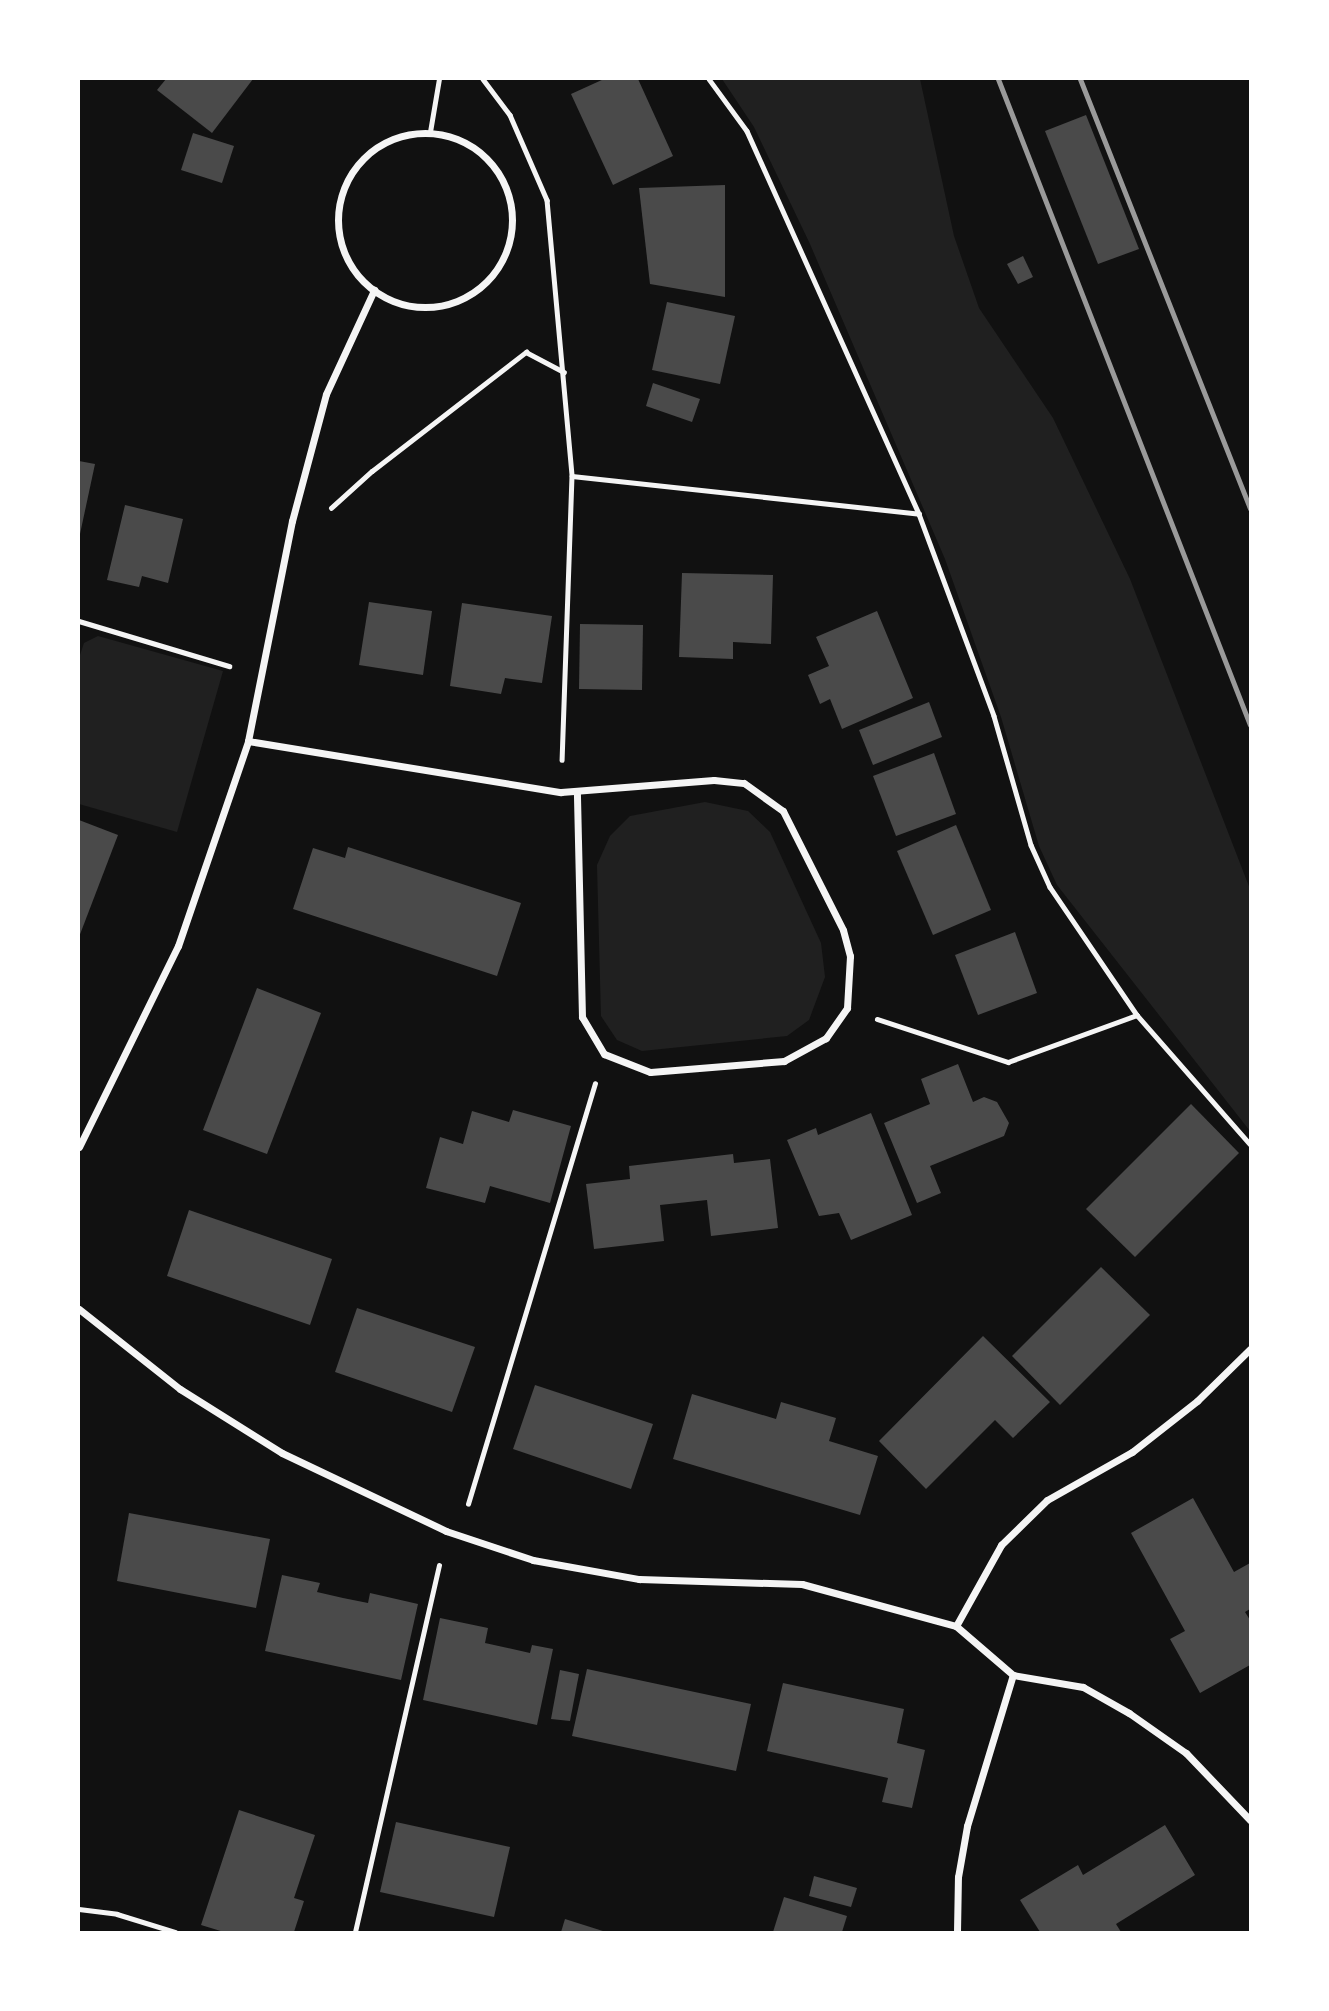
<!DOCTYPE html>
<style>
body{margin:0}
#map{position:relative;width:1329px;height:2011px;overflow:hidden;background:#111;font-family:"Space Grotesk",sans-serif}
div>[style]{position:absolute}
.green>*{inset:0;background:#202020}
.building>*{inset:0;background:#4a4a4a}
.path>*{height:4.5px;margin:-2.25px;padding:0 2.25px;transform-origin:2.25px;border-radius:2.25px;background:#f5f5f5}
.minor>*{height:7px;margin:-3.5px;padding:0 3.5px;transform-origin:3.5px;border-radius:3.5px;background:#f5f5f5}
.minor>.ring{margin:-3.5px;padding:0;box-sizing:content-box;background:none;border:7px solid #f5f5f5;border-radius:50%}
.rail>*{height:5px;margin:-2.5px;padding:0 2.5px;transform-origin:2.5px;border-radius:2.5px;background:#9a9a9a}
span{translate:-50% -50%;white-space:nowrap;text-align:center;line-height:1.15;-webkit-text-stroke:6px #fff;paint-order:stroke}
.frame{position:absolute;inset:0;border:80px solid #fff;pointer-events:none}
</style>
<div id="map">
<div class="green">
<i style="clip-path:polygon(722px 79px,920px 79px,954px 236px,979px 308px,1053px 418px,1130px 579px,1250px 889px,1250px 1131px,1057px 885px,1039px 846px,1001px 717px,945px 559px,810px 244px,754px 127px)"></i>
<i style="clip-path:polygon(98px 636px,223px 671px,177px 832px,79px 804px,79px 658px,84px 643px)"></i>
<i style="clip-path:polygon(705px 802px,748px 811px,770px 832px,821px 943px,825px 977px,809px 1020px,787px 1036px,642px 1051px,617px 1040px,601px 1016px,597px 865px,610px 836px,630px 816px)"></i>
</div>
<div class="building">
<i style="clip-path:polygon(166px 79px,253px 79px,212px 133px,157px 90px)"></i>
<i style="clip-path:polygon(604px 79px,638px 79px,673px 156px,613px 185px,571px 94px)"></i>
<i style="clip-path:polygon(1086px 115px,1139px 249px,1098px 264px,1045px 131px)"></i>
<i style="clip-path:polygon(193px 133px,234px 146px,222px 183px,181px 170px)"></i>
<i style="clip-path:polygon(725px 185px,725px 297px,650px 284px,639px 188px)"></i>
<i style="clip-path:polygon(1023px 256px,1033px 277px,1018px 284px,1007px 264px)"></i>
<i style="clip-path:polygon(667px 302px,735px 316px,720px 384px,652px 370px)"></i>
<i style="clip-path:polygon(653px 383px,700px 399px,692px 422px,646px 406px)"></i>
<i style="clip-path:polygon(79px 461px,95px 464px,80px 534px,79px 534px)"></i>
<i style="clip-path:polygon(125px 505px,183px 519px,168px 583px,142px 576px,139px 587px,107px 580px)"></i>
<i style="clip-path:polygon(682px 573px,773px 575px,771px 644px,733px 642px,733px 659px,679px 657px)"></i>
<i style="clip-path:polygon(369px 602px,432px 611px,423px 675px,359px 665px)"></i>
<i style="clip-path:polygon(462px 603px,552px 616px,542px 683px,505px 678px,501px 694px,450px 686px)"></i>
<i style="clip-path:polygon(877px 611px,913px 698px,842px 729px,830px 699px,820px 704px,808px 675px,829px 666px,816px 637px)"></i>
<i style="clip-path:polygon(580px 624px,643px 625px,642px 690px,579px 689px)"></i>
<i style="clip-path:polygon(929px 702px,942px 737px,873px 765px,859px 730px)"></i>
<i style="clip-path:polygon(934px 753px,956px 814px,896px 836px,873px 776px)"></i>
<i style="clip-path:polygon(79px 820px,118px 835px,79px 937px)"></i>
<i style="clip-path:polygon(956px 825px,991px 910px,933px 935px,897px 851px)"></i>
<i style="clip-path:polygon(348px 847px,521px 903px,497px 976px,293px 909px,313px 848px,345px 858px)"></i>
<i style="clip-path:polygon(1015px 932px,1037px 993px,978px 1015px,955px 955px)"></i>
<i style="clip-path:polygon(257px 988px,321px 1013px,267px 1154px,203px 1130px)"></i>
<i style="clip-path:polygon(958px 1064px,973px 1102px,984px 1097px,997px 1102px,1009px 1123px,1004px 1136px,930px 1166px,941px 1193px,917px 1203px,884px 1123px,930px 1104px,921px 1079px)"></i>
<i style="clip-path:polygon(1191px 1104px,1239px 1153px,1135px 1257px,1086px 1209px)"></i>
<i style="clip-path:polygon(513px 1110px,571px 1126px,550px 1203px,490px 1186px,485px 1203px,426px 1188px,440px 1137px,463px 1144px,472px 1111px,509px 1122px)"></i>
<i style="clip-path:polygon(871px 1113px,912px 1215px,851px 1240px,839px 1213px,819px 1216px,787px 1140px,816px 1128px,818px 1135px)"></i>
<i style="clip-path:polygon(733px 1154px,734px 1163px,770px 1159px,778px 1228px,711px 1236px,707px 1200px,660px 1205px,664px 1241px,594px 1249px,586px 1184px,630px 1179px,629px 1166px)"></i>
<i style="clip-path:polygon(189px 1210px,332px 1259px,310px 1325px,167px 1276px)"></i>
<i style="clip-path:polygon(1101px 1267px,1150px 1315px,1060px 1405px,1012px 1356px)"></i>
<i style="clip-path:polygon(357px 1308px,475px 1347px,452px 1412px,335px 1372px)"></i>
<i style="clip-path:polygon(983px 1336px,1050px 1402px,1013px 1438px,995px 1420px,926px 1489px,879px 1441px)"></i>
<i style="clip-path:polygon(535px 1385px,653px 1424px,631px 1489px,513px 1449px)"></i>
<i style="clip-path:polygon(692px 1394px,776px 1419px,781px 1402px,836px 1418px,829px 1441px,878px 1456px,860px 1515px,673px 1459px)"></i>
<i style="clip-path:polygon(1193px 1498px,1234px 1572px,1250px 1563px,1250px 1609px,1245px 1612px,1250px 1620px,1250px 1665px,1200px 1693px,1170px 1639px,1185px 1631px,1131px 1533px)"></i>
<i style="clip-path:polygon(129px 1513px,270px 1539px,256px 1608px,117px 1581px)"></i>
<i style="clip-path:polygon(282px 1575px,320px 1583px,317px 1592px,343px 1598px,368px 1603px,370px 1593px,418px 1604px,401px 1680px,265px 1651px)"></i>
<i style="clip-path:polygon(440px 1618px,488px 1628px,485px 1643px,530px 1653px,532px 1645px,553px 1649px,537px 1725px,423px 1700px)"></i>
<i style="clip-path:polygon(587px 1669px,751px 1704px,736px 1771px,572px 1736px)"></i>
<i style="clip-path:polygon(560px 1670px,579px 1674px,570px 1721px,551px 1719px)"></i>
<i style="clip-path:polygon(783px 1683px,904px 1709px,897px 1743px,925px 1750px,912px 1808px,882px 1802px,888px 1778px,767px 1751px)"></i>
<i style="clip-path:polygon(239px 1810px,315px 1835px,294px 1898px,304px 1901px,294px 1932px,224px 1932px,201px 1925px)"></i>
<i style="clip-path:polygon(396px 1822px,510px 1847px,494px 1917px,380px 1892px)"></i>
<i style="clip-path:polygon(1165px 1825px,1195px 1875px,1116px 1924px,1121px 1932px,1040px 1932px,1020px 1900px,1078px 1865px,1083px 1875px)"></i>
<i style="clip-path:polygon(814px 1876px,857px 1888px,851px 1907px,809px 1896px)"></i>
<i style="clip-path:polygon(784px 1897px,847px 1916px,842px 1932px,773px 1932px)"></i>
<i style="clip-path:polygon(565px 1919px,606px 1932px,561px 1932px)"></i>
</div>
<div class="path">
<i style="left:483px;top:79px;width:45px;rotate:53.1deg"></i>
<i style="left:510px;top:115px;width:93px;rotate:66.5deg"></i>
<i style="left:547px;top:200px;width:277px;rotate:84.8deg"></i>
<i style="left:572px;top:476px;width:284px;rotate:92deg"></i>
<i style="left:709px;top:79px;width:64px;rotate:53.8deg"></i>
<i style="left:747px;top:131px;width:420px;rotate:65.8deg"></i>
<i style="left:919px;top:514px;width:215px;rotate:69.6deg"></i>
<i style="left:994px;top:716px;width:134px;rotate:74deg"></i>
<i style="left:1031px;top:845px;width:46px;rotate:65.7deg"></i>
<i style="left:1050px;top:887px;width:155px;rotate:55.8deg"></i>
<i style="left:1137px;top:1015px;width:171px;rotate:48.8deg"></i>
<i style="left:430px;top:132px;width:54px;rotate:-80.4deg"></i>
<i style="left:572px;top:476px;width:349px;rotate:6.2deg"></i>
<i style="left:331px;top:508px;width:55px;rotate:-42.1deg"></i>
<i style="left:372px;top:471px;width:195px;rotate:-37.7deg"></i>
<i style="left:526px;top:352px;width:43px;rotate:27.8deg"></i>
<i style="left:79px;top:621px;width:157px;rotate:16.7deg"></i>
<i style="left:877px;top:1019px;width:138px;rotate:18.2deg"></i>
<i style="left:1008px;top:1062px;width:137px;rotate:-20deg"></i>
<i style="left:468px;top:1504px;width:439px;rotate:-73.2deg"></i>
<i style="left:79px;top:1909px;width:38px;rotate:7deg"></i>
<i style="left:117px;top:1914px;width:61px;rotate:17.2deg"></i>
<i style="left:355px;top:1932px;width:376px;rotate:-77.1deg"></i>
</div>
<div class="minor">
<i class="ring" style="left:338px;top:133px;width:167px;height:167px"></i>
<i style="left:248px;top:741px;width:317px;rotate:9.3deg"></i>
<i style="left:561px;top:792px;width:153px;rotate:-4.5deg"></i>
<i style="left:714px;top:780px;width:30px;rotate:6deg"></i>
<i style="left:744px;top:783px;width:48px;rotate:35.7deg"></i>
<i style="left:783px;top:811px;width:133px;rotate:63.2deg"></i>
<i style="left:843px;top:930px;width:27px;rotate:75deg"></i>
<i style="left:850px;top:956px;width:52px;rotate:93.3deg"></i>
<i style="left:847px;top:1008px;width:37px;rotate:125deg"></i>
<i style="left:826px;top:1038px;width:48px;rotate:151.3deg"></i>
<i style="left:784px;top:1061px;width:134px;rotate:175.3deg"></i>
<i style="left:650px;top:1072px;width:49px;rotate:-158.6deg"></i>
<i style="left:604px;top:1054px;width:43px;rotate:-120.7deg"></i>
<i style="left:582px;top:1017px;width:225px;rotate:-91.3deg"></i>
<i style="left:79px;top:1147px;width:224px;rotate:-63.8deg"></i>
<i style="left:178px;top:946px;width:217px;rotate:-71.1deg"></i>
<i style="left:248px;top:741px;width:224px;rotate:-78.7deg"></i>
<i style="left:292px;top:521px;width:131px;rotate:-75deg"></i>
<i style="left:326px;top:394px;width:115px;rotate:-65.2deg"></i>
<i style="left:79px;top:1309px;width:129px;rotate:38.4deg"></i>
<i style="left:180px;top:1389px;width:120px;rotate:32.1deg"></i>
<i style="left:282px;top:1453px;width:182px;rotate:25.4deg"></i>
<i style="left:446px;top:1531px;width:92px;rotate:18.4deg"></i>
<i style="left:533px;top:1560px;width:108px;rotate:10.2deg"></i>
<i style="left:639px;top:1579px;width:163px;rotate:1.8deg"></i>
<i style="left:802px;top:1584px;width:160px;rotate:15.3deg"></i>
<i style="left:956px;top:1626px;width:75px;rotate:40.7deg"></i>
<i style="left:1013px;top:1675px;width:71px;rotate:9.7deg"></i>
<i style="left:1083px;top:1687px;width:53px;rotate:29.5deg"></i>
<i style="left:1129px;top:1713px;width:70px;rotate:35.1deg"></i>
<i style="left:1186px;top:1753px;width:93px;rotate:46.3deg"></i>
<i style="left:956px;top:1626px;width:93px;rotate:-60.9deg"></i>
<i style="left:1001px;top:1545px;width:64px;rotate:-44.4deg"></i>
<i style="left:1047px;top:1500px;width:98px;rotate:-29.5deg"></i>
<i style="left:1132px;top:1452px;width:83px;rotate:-38.1deg"></i>
<i style="left:1197px;top:1401px;width:74px;rotate:-44.5deg"></i>
<i style="left:957px;top:1932px;width:55px;rotate:-89deg"></i>
<i style="left:958px;top:1877px;width:52px;rotate:-80deg"></i>
<i style="left:967px;top:1826px;width:158px;rotate:-73.1deg"></i>
</div>
<div class="rail">
<i style="left:998px;top:79px;width:693px;rotate:68.69deg"></i>
<i style="left:1080px;top:79px;width:462px;rotate:68.4deg"></i>
</div>
<div class="frame"></div>
</div>
